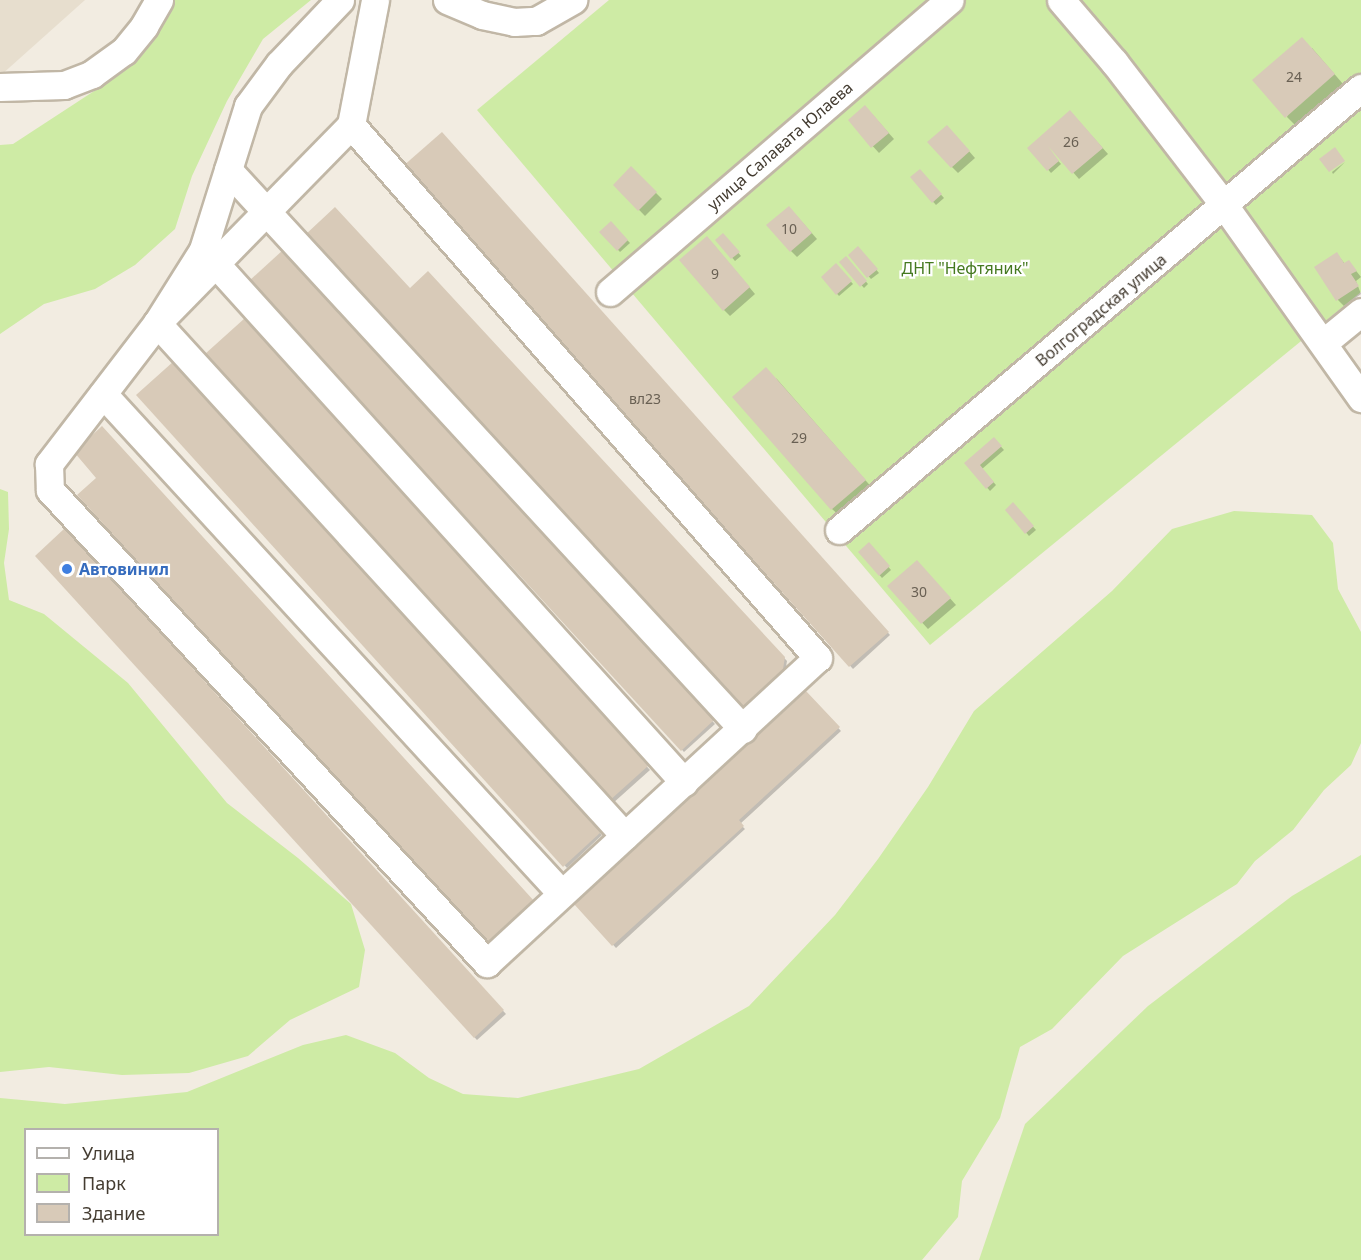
<!DOCTYPE html>
<meta charset="utf-8">
<style>
body{margin:0}
#map{position:relative;width:1361px;height:1260px;overflow:hidden;background:#f2ece1;font-family:"Noto Sans",sans-serif}
div>[style]{position:absolute}
.residential>*{inset:0;background:#e7dece}
.green>*{inset:0;background:#ceeba5}
.shadow>*{inset:0;background:#0003}
.building>*{inset:0;background:#d8cab8}
.roads{filter:drop-shadow(2px 0 #c1b7a6) drop-shadow(-2px 0 #c1b7a6) drop-shadow(0 2px #c1b7a6) drop-shadow(0 -2px #c1b7a6)}
.minor>*{height:27px;margin:-13.5px;padding:0 13.5px;transform-origin:13.5px;border-radius:13.5px;background:#fff}
.dots>*{width:16px;height:16px;translate:-50% -50%;box-sizing:border-box;border:3px solid #fff;border-radius:50%}
span{translate:-50% -50%;white-space:nowrap;text-align:center;line-height:1.15;-webkit-text-stroke:4.5px #fff;paint-order:stroke}
.number-label{font-size:14px;color:#696053}
.number-label span{-webkit-text-stroke-width:0}
.street-label{font-size:16px;color:#443c31}
.park-label{font-size:16px;color:#457920}
.shop-label{font-size:16px;color:#366cbe;font-weight:700}
.left{translate:0 -50%;text-align:left}
.legend{position:absolute;left:24px;top:1128px;width:195px;height:108px;box-sizing:border-box;background:#fff;border:2px solid #b4b1ad;margin:0;padding:8px 10px;list-style:none;font-size:18px;color:#443c31}
.legend li{display:flex;align-items:center;gap:12px;height:30px}
.legend b{width:30px;border:2px solid #b4b1ad}
</style>
<div id="map">
<div class="residential">
<i style="clip-path:polygon(0 0,85px 0,0 76px)"></i>
</div>
<div class="green">
<i style="clip-path:polygon(173px 0,311px 0,263px 39px,227px 101px,192px 176px,175px 229px,135px 265px,95px 289px,44px 304px,0 334px,0 145px,13px 144px,111px 80px,163px 26px)"></i>
<i style="clip-path:polygon(609px 0,1361px 0,1361px 292px,930px 645px,477px 110px)"></i>
<i style="clip-path:polygon(0 489px,8px 492px,9px 529px,4px 563px,9px 600px,44px 614px,128px 683px,227px 803px,298px 858px,351px 904px,365px 950px,359px 987px,290px 1020px,248px 1056px,189px 1073px,122px 1075px,49px 1067px,0 1072px)"></i>
<i style="clip-path:polygon(evenodd,1234px 511px,1312px 515px,1333px 543px,1338px 589px,1361px 632px,1361px 743px,1351px 765px,1324px 790px,1293px 830px,1255px 861px,1237px 884px,1123px 956px,1052px 1029px,1020px 1047px,1000px 1118px,962px 1181px,958px 1217px,922px 1260px,0 1260px,0 1098px,65px 1104px,187px 1092px,303px 1045px,346px 1035px,395px 1053px,429px 1078px,463px 1094px,518px 1098px,639px 1069px,749px 1006px,835px 915px,878px 859px,928px 787px,974px 711px,1112px 591px,1172px 529px,1234px 511px,26px 1130px,218px 1130px,218px 1234px,26px 1234px,26px 1130px)"></i>
<i style="clip-path:polygon(1361px 855px,1361px 1260px,979px 1260px,1025px 1124px,1148px 1006px,1292px 896px)"></i>
</div>
<div class="shadow">
<i style="clip-path:polygon(1312px 48px,1343px 84px,1296px 126px,1287px 117px)"></i>
<i style="clip-path:polygon(871px 113px,894px 139px,879px 153px,850px 121px)"></i>
<i style="clip-path:polygon(1076px 118px,1108px 154px,1079px 179px,1042px 137px)"></i>
<i style="clip-path:polygon(953px 133px,975px 158px,958px 173px,952px 167px)"></i>
<i style="clip-path:polygon(442px 134px,890px 635px,853px 669px,404px 167px)"></i>
<i style="clip-path:polygon(1039px 139px,1061px 164px,1051px 173px,1030px 148px)"></i>
<i style="clip-path:polygon(1345px 162px,1333px 174px,1332px 172px)"></i>
<i style="clip-path:polygon(631px 168px,662px 199px,645px 216px,615px 185px)"></i>
<i style="clip-path:polygon(920px 171px,944px 198px,936px 205px,912px 178px)"></i>
<i style="clip-path:polygon(795px 214px,817px 239px,797px 257px,791px 251px)"></i>
<i style="clip-path:polygon(611px 223px,630px 243px,620px 252px,602px 232px)"></i>
<i style="clip-path:polygon(723px 235px,741px 256px,735px 261px,717px 240px)"></i>
<i style="clip-path:polygon(713px 244px,755px 294px,730px 316px,724px 310px)"></i>
<i style="clip-path:polygon(858px 248px,879px 273px,871px 279px,850px 255px)"></i>
<i style="clip-path:polygon(282px 252px,715px 724px,684px 752px,252px 281px)"></i>
<i style="clip-path:polygon(1337px 254px,1345px 264px,1349px 262px,1361px 277px,1356px 281px,1361px 294px,1344px 306px,1338px 300px)"></i>
<i style="clip-path:polygon(845px 258px,868px 284px,864px 288px,841px 262px)"></i>
<i style="clip-path:polygon(836px 265px,853px 284px,839px 296px,823px 277px)"></i>
<i style="clip-path:polygon(428px 273px,787px 661px,784px 678px,410px 290px)"></i>
<i style="clip-path:polygon(245px 320px,650px 770px,612px 804px)"></i>
<i style="clip-path:polygon(174px 363px,602px 835px,567px 868px,138px 395px)"></i>
<i style="clip-path:polygon(776px 378px,874px 490px,842px 518px,832px 509px)"></i>
<i style="clip-path:polygon(994px 439px,1004px 450px,982px 469px,996px 485px,990px 491px,966px 463px)"></i>
<i style="clip-path:polygon(1013px 504px,1036px 530px,1029px 536px,1007px 510px)"></i>
<i style="clip-path:polygon(65px 530px,506px 1014px,477px 1040px,37px 556px)"></i>
<i style="clip-path:polygon(869px 544px,891px 570px,882px 578px,860px 552px)"></i>
<i style="clip-path:polygon(923px 568px,956px 605px,928px 629px,889px 586px)"></i>
<i style="clip-path:polygon(806px 693px,841px 731px,740px 824px,745px 829px,616px 948px,576px 904px)"></i>
</div>
<div class="building">
<i style="clip-path:polygon(1302px 37px,1335px 74px,1285px 118px,1252px 80px)"></i>
<i style="clip-path:polygon(865px 105px,889px 133px,871px 148px,848px 120px)"></i>
<i style="clip-path:polygon(1070px 110px,1103px 148px,1072px 174px,1048px 146px,1059px 161px,1047px 171px,1027px 148px)"></i>
<i style="clip-path:polygon(947px 125px,970px 151px,951px 168px,927px 142px)"></i>
<i style="clip-path:polygon(442px 132px,889px 632px,849px 667px,402px 167px)"></i>
<i style="clip-path:polygon(1335px 147px,1345px 161px,1329px 172px,1319px 159px)"></i>
<i style="clip-path:polygon(631px 166px,657px 192px,638px 211px,613px 185px)"></i>
<i style="clip-path:polygon(920px 169px,942px 194px,932px 203px,910px 177px)"></i>
<i style="clip-path:polygon(789px 206px,812px 233px,790px 252px,766px 225px)"></i>
<i style="clip-path:polygon(335px 207px,410px 288px,428px 271px,785px 657px,782px 675px,745px 710px,305px 235px)"></i>
<i style="clip-path:polygon(611px 221px,628px 240px,617px 251px,599px 232px)"></i>
<i style="clip-path:polygon(723px 233px,740px 252px,731px 259px,715px 240px)"></i>
<i style="clip-path:polygon(707px 236px,750px 287px,723px 311px,679px 260px)"></i>
<i style="clip-path:polygon(858px 246px,878px 269px,867px 278px,848px 255px)"></i>
<i style="clip-path:polygon(283px 250px,714px 720px,681px 751px,249px 281px)"></i>
<i style="clip-path:polygon(1337px 252px,1344px 263px,1349px 260px,1357px 271px,1351px 274px,1359px 286px,1336px 301px,1314px 267px)"></i>
<i style="clip-path:polygon(846px 256px,867px 281px,860px 287px,839px 262px)"></i>
<i style="clip-path:polygon(836px 263px,852px 281px,836px 295px,821px 277px)"></i>
<i style="clip-path:polygon(245px 318px,648px 766px,608px 802px,205px 354px)"></i>
<i style="clip-path:polygon(174px 361px,601px 832px,563px 867px,136px 395px)"></i>
<i style="clip-path:polygon(766px 367px,866px 480px,831px 510px,732px 397px)"></i>
<i style="clip-path:polygon(102px 426px,535px 902px,488px 946px,77px 495px,96px 478px,74px 452px)"></i>
<i style="clip-path:polygon(994px 437px,1002px 446px,980px 465px,994px 482px,986px 489px,964px 463px)"></i>
<i style="clip-path:polygon(1013px 502px,1034px 526px,1025px 534px,1005px 510px)"></i>
<i style="clip-path:polygon(65px 528px,504px 1010px,474px 1038px,35px 556px)"></i>
<i style="clip-path:polygon(869px 542px,890px 566px,879px 576px,858px 552px)"></i>
<i style="clip-path:polygon(917px 560px,951px 598px,921px 624px,887px 586px)"></i>
<i style="clip-path:polygon(806px 691px,840px 727px,739px 820px,744px 826px,612px 946px,574px 904px)"></i>
</div>
<div class="roads">
<div class="minor">
<i style="left:340px;top:0;width:88px;rotate:133.6deg"></i>
<i style="left:279px;top:64px;width:52px;rotate:126.4deg"></i>
<i style="left:248px;top:106px;width:151px;rotate:107.4deg"></i>
<i style="left:203px;top:250px;width:86px;rotate:122.2deg"></i>
<i style="left:157px;top:323px;width:178px;rotate:127.5deg"></i>
<i style="left:49px;top:464px;width:26px;rotate:88deg"></i>
<i style="left:50px;top:490px;width:644px;rotate:47.27deg"></i>
<i style="left:487px;top:963px;width:450px;rotate:-42.7deg"></i>
<i style="left:818px;top:658px;width:709px;rotate:-131.22deg"></i>
<i style="left:351px;top:125px;width:127px;rotate:-79.1deg"></i>
<i style="left:447px;top:0;width:38px;rotate:23deg"></i>
<i style="left:482px;top:15px;width:33px;rotate:12deg"></i>
<i style="left:514px;top:22px;width:22px;rotate:-3deg"></i>
<i style="left:536px;top:21px;width:43px;rotate:-29.6deg"></i>
<i style="left:1061px;top:0;width:82px;rotate:49.5deg"></i>
<i style="left:1114px;top:62px;width:180px;rotate:52.4deg"></i>
<i style="left:1224px;top:205px;width:237px;rotate:54.6deg"></i>
<i style="left:0;top:87px;width:64px;rotate:-1.8deg"></i>
<i style="left:64px;top:85px;width:30px;rotate:-21deg"></i>
<i style="left:92px;top:74px;width:39px;rotate:-36deg"></i>
<i style="left:124px;top:51px;width:32px;rotate:-51deg"></i>
<i style="left:144px;top:26px;width:30px;rotate:-60deg"></i>
<i style="left:351px;top:125px;width:277px;rotate:134.4deg"></i>
<i style="left:157px;top:323px;width:694px;rotate:47.63deg"></i>
<i style="left:228px;top:170px;width:760px;rotate:47.35deg"></i>
<i style="left:204px;top:251px;width:716px;rotate:47.89deg"></i>
<i style="left:610px;top:292px;width:448px;rotate:-40.7deg"></i>
<i style="left:1323px;top:343px;width:49px;rotate:-39.2deg"></i>
<i style="left:103px;top:394px;width:677px;rotate:47.45deg"></i>
<i style="left:839px;top:530px;width:684px;rotate:-40.26deg"></i>
</div>
</div>
<div class="dots">
<i style="left:67px;top:569px;background:#3f7fe0"></i>
</div>
<div class="number-label">
<span style="left:1294px;top:77px">24</span>
<span style="left:1071px;top:142px">26</span>
<span style="left:789px;top:229px">10</span>
<span style="left:715px;top:274px">9</span>
<span style="left:645px;top:399px">вл23</span>
<span style="left:799px;top:438px">29</span>
<span style="left:919px;top:592px">30</span>
</div>
<div class="street-label">
<span style="left:780px;top:146px;rotate:-41deg">улица Салавата Юлаева</span>
<span style="left:1101px;top:310px;rotate:-40deg">Волгоградская улица</span>
</div>
<div class="park-label">
<span style="left:965px;top:268px">ДНТ "Нефтяник"</span>
</div>
<div class="shop-label">
<span class="left" style="left:79px;top:569px">Автовинил</span>
</div>
<ul class="legend">
<li><b style="height:8px;background:#fff"></b>Улица</li>
<li><b style="height:16px;background:#ceeba5"></b>Парк</li>
<li><b style="height:16px;background:#d8cab8"></b>Здание</li>
</ul>
</div>
